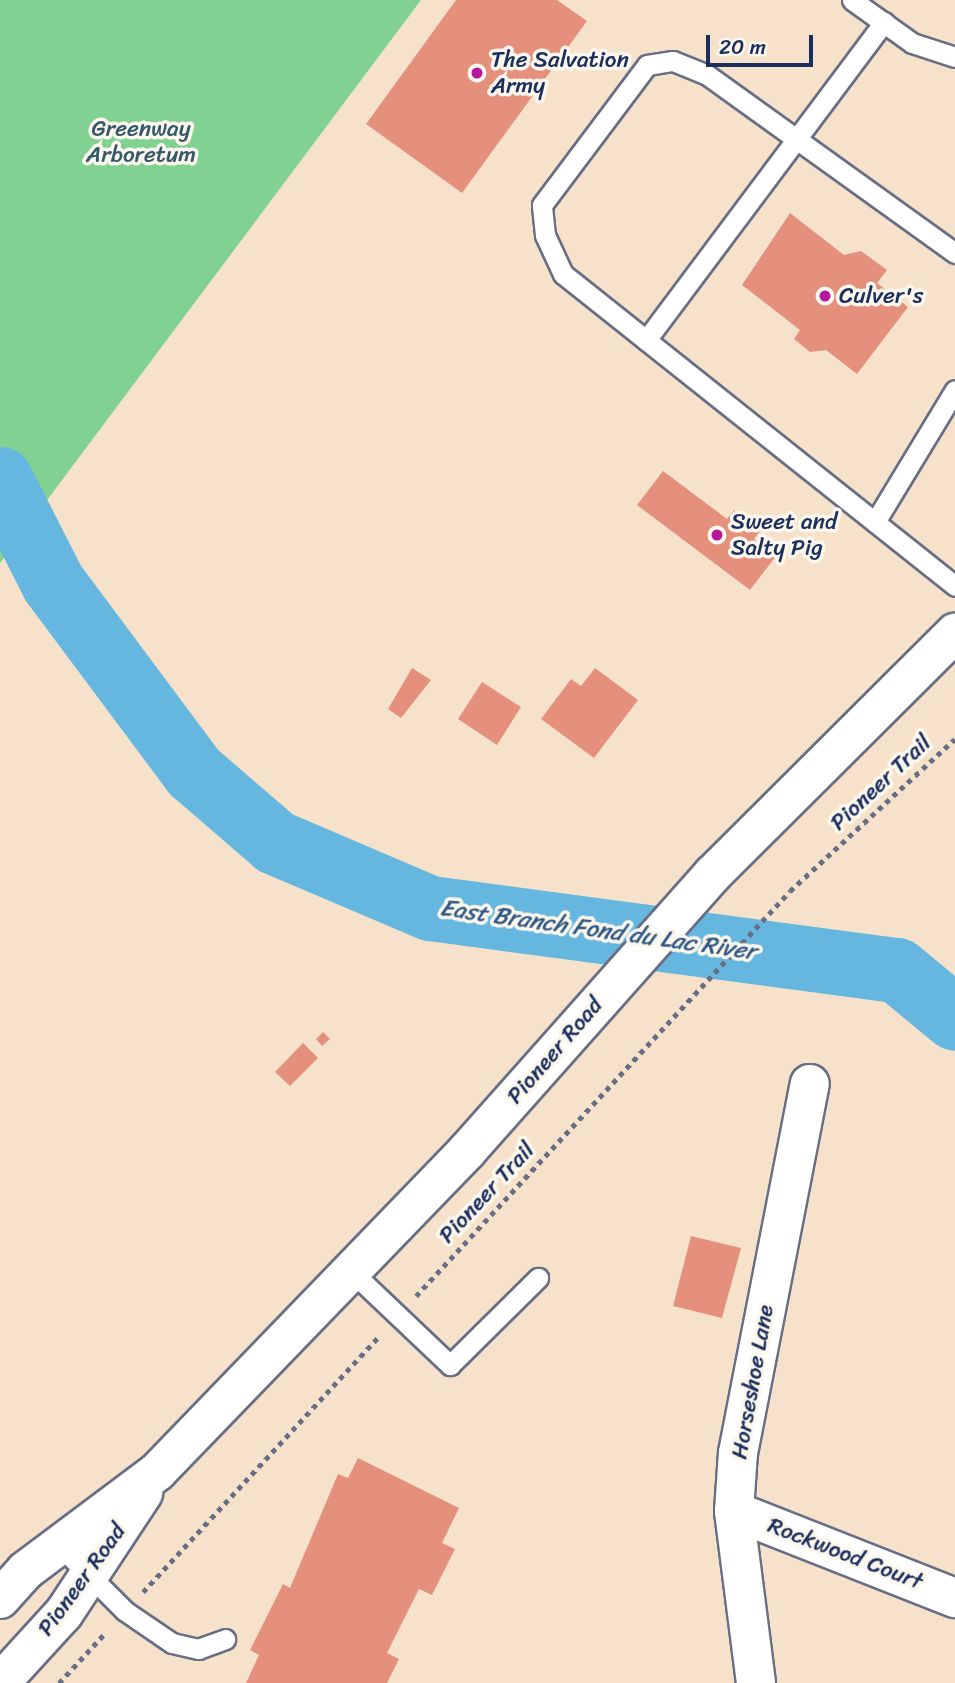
<!DOCTYPE html>
<style>
body{margin:0}
#map{position:relative;width:955px;height:1683px;overflow:hidden;background:#f6e2ca;font-family:Sriracha,sans-serif}
div>[style]{position:absolute}
.green>*{inset:0;background:#80d192}
.river>*{height:65px;margin:-32.5px;padding:0 32.5px;transform-origin:32.5px;border-radius:32.5px;background:#65b7e0}
.building>*{inset:0;background:#e5907d}
.path>*{height:4.5px;margin-top:-2.25px;transform-origin:0;background:repeating-linear-gradient(90deg,#686e84 0 5px,transparent 0 10px)}
.roads{filter:drop-shadow(2px 0 #686e84) drop-shadow(-2px 0 #686e84) drop-shadow(0 2px #686e84) drop-shadow(0 -2px #686e84)}
.service>*{height:19px;margin:-9.5px;padding:0 9.5px;transform-origin:9.5px;border-radius:9.5px;background:#fff}
.minor>*{height:38px;margin:-19px;padding:0 19px;transform-origin:19px;border-radius:19px;background:#fff}
.secondary>*{height:38px;margin:-19px;padding:0 19px;transform-origin:19px;border-radius:19px;background:#fff}
.dots>*{width:19px;height:19px;translate:-50% -50%;box-sizing:border-box;border:4px solid #fbf7ec;border-radius:50%}
span{translate:-50% -50%;white-space:nowrap;text-align:center;line-height:1.15;-webkit-text-stroke:7px #fbf7ec;paint-order:stroke}
.poi-label{font-size:23px;color:#1b2f5e}
.left{translate:0 -50%;text-align:left}
.park-label{font-size:23px;color:#34586b}
.street-label{font-size:23px;color:#1b2f5e}
.water-label{font-size:24px;color:#315885;font-style:italic}
.scale{position:absolute;left:706px;top:35px;width:107px;height:32px;box-sizing:border-box;border:4px solid #1b2f5e;border-top:0;padding-left:9px;font-size:21px;line-height:24px;white-space:nowrap;color:#1b2f5e;-webkit-text-stroke:5px #fbf7ec;paint-order:stroke}
</style>
<div id="map">
<div class="green">
<i style="clip-path:polygon(0 0,421px 0,0 563px)"></i>
</div>
<div class="river">
<i style="left:0;top:479px;width:117px;rotate:63deg"></i>
<i style="left:53px;top:583px;width:236px;rotate:53.3deg"></i>
<i style="left:194px;top:772px;width:107px;rotate:40.8deg"></i>
<i style="left:275px;top:842px;width:168px;rotate:23.1deg"></i>
<i style="left:430px;top:908px;width:471px;rotate:7.6deg"></i>
<i style="left:897px;top:970px;width:75px;rotate:39.6deg"></i>
</div>
<div class="building">
<i style="clip-path:polygon(456px 0,557px 0,587px 21px,462px 193px,366px 124px)"></i>
<i style="clip-path:polygon(790px 213px,844px 255px,861px 251px,887px 270px,877px 283px,908px 307px,857px 374px,826px 350px,810px 352px,794px 339px,800px 330px,742px 285px)"></i>
<i style="clip-path:polygon(663px 471px,727px 519px,734px 510px,761px 530px,754px 539px,776px 556px,750px 590px,637px 505px)"></i>
<i style="clip-path:polygon(412px 668px,431px 680px,401px 718px,388px 709px)"></i>
<i style="clip-path:polygon(595px 668px,638px 700px,594px 758px,541px 719px,571px 679px,581px 686px)"></i>
<i style="clip-path:polygon(482px 682px,521px 707px,497px 745px,458px 719px)"></i>
<i style="clip-path:polygon(323px 1032px,330px 1039px,322px 1046px,316px 1039px)"></i>
<i style="clip-path:polygon(303px 1043px,318px 1058px,290px 1086px,275px 1072px)"></i>
<i style="clip-path:polygon(691px 1236px,741px 1248px,722px 1318px,673px 1306px)"></i>
<i style="clip-path:polygon(358px 1458px,459px 1508px,442px 1543px,455px 1549px,432px 1595px,419px 1589px,387px 1653px,399px 1659px,387px 1683px,246px 1683px,259px 1655px,250px 1650px,283px 1584px,290px 1588px,338px 1474px,348px 1478px)"></i>
</div>
<div class="path">
<i style="left:416px;top:1296px;width:551px;rotate:-47.28deg"></i>
<i style="left:790px;top:891px;width:224px;rotate:-42.7deg"></i>
<i style="left:143px;top:1592px;width:348px;rotate:-47.3deg"></i>
<i style="left:59px;top:1683px;width:69px;rotate:-47.3deg"></i>
</div>
<div class="roads">
<div class="service">
<i style="left:852px;top:0;width:74px;rotate:35.6deg"></i>
<i style="left:912px;top:43px;width:45px;rotate:18deg"></i>
<i style="left:884px;top:22px;width:397px;rotate:126.8deg"></i>
<i style="left:646px;top:340px;width:395px;rotate:38.5deg"></i>
<i style="left:646px;top:340px;width:106px;rotate:-141.5deg"></i>
<i style="left:563px;top:274px;width:43px;rotate:-114.8deg"></i>
<i style="left:545px;top:235px;width:30px;rotate:-96deg"></i>
<i style="left:542px;top:205px;width:175px;rotate:-53.1deg"></i>
<i style="left:647px;top:65px;width:26px;rotate:-9deg"></i>
<i style="left:673px;top:61px;width:35px;rotate:22deg"></i>
<i style="left:706px;top:74px;width:307px;rotate:35.7deg"></i>
<i style="left:875px;top:522px;width:154px;rotate:-58.8deg"></i>
<i style="left:351px;top:1271px;width:137px;rotate:43.5deg"></i>
<i style="left:450px;top:1365px;width:124px;rotate:-44.7deg"></i>
<i style="left:59px;top:1545px;width:93px;rotate:45deg"></i>
<i style="left:125px;top:1611px;width:57px;rotate:34.2deg"></i>
<i style="left:172px;top:1643px;width:27px;rotate:13deg"></i>
<i style="left:198px;top:1649px;width:29px;rotate:-20deg"></i>
</div>
<div class="minor">
<i style="left:734px;top:1511px;width:238px;rotate:21.5deg"></i>
<i style="left:756px;top:1683px;width:173px;rotate:-97.3deg"></i>
<i style="left:734px;top:1511px;width:58px;rotate:-86.1deg"></i>
<i style="left:738px;top:1453px;width:376px;rotate:-79deg"></i>
</div>
<div class="secondary">
<i style="left:0;top:1599px;width:38px;rotate:-48deg"></i>
<i style="left:25px;top:1571px;width:166px;rotate:-36.9deg"></i>
<i style="left:158px;top:1471px;width:445px;rotate:-46deg"></i>
<i style="left:467px;top:1151px;width:370px;rotate:-48.4deg"></i>
<i style="left:713px;top:874px;width:342px;rotate:-44.9deg"></i>
<i style="left:0;top:1683px;width:95px;rotate:-47.6deg"></i>
<i style="left:64px;top:1613px;width:144px;rotate:-56.6deg"></i>
</div>
</div>
<div class="dots">
<i style="left:477px;top:73px;background:#b5179e"></i>
<i style="left:825px;top:296px;background:#b5179e"></i>
<i style="left:717px;top:535px;background:#b5179e"></i>
</div>
<div class="poi-label">
<span class="left" style="left:491px;top:73px">The Salvation<br>Army</span>
<span class="left" style="left:839px;top:296px">Culver's</span>
<span class="left" style="left:731px;top:535px">Sweet and<br>Salty Pig</span>
</div>
<div class="park-label">
<span style="left:141px;top:142px">Greenway<br>Arboretum</span>
</div>
<div class="street-label">
<span style="left:881px;top:783px;rotate:-43deg">Pioneer Trail</span>
<span style="left:555px;top:1051px;rotate:-49deg">Pioneer Road</span>
<span style="left:487px;top:1193px;rotate:-47deg">Pioneer Trail</span>
<span style="left:753px;top:1382px;rotate:-80deg">Horseshoe Lane</span>
<span style="left:845px;top:1554px;rotate:21deg">Rockwood Court</span>
<span style="left:82px;top:1580px;rotate:-54deg">Pioneer Road</span>
</div>
<div class="water-label">
<span style="left:598px;top:930px;rotate:8deg">East Branch Fond du Lac River</span>
</div>
<div class="scale">20 m</div>
</div>
